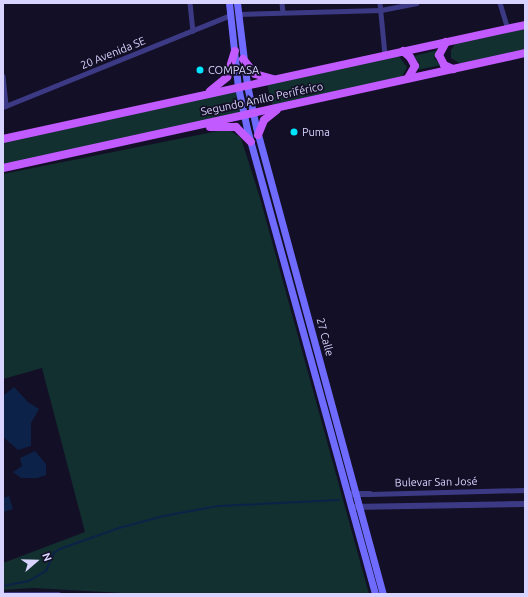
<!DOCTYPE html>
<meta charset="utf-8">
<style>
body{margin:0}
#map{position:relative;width:528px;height:597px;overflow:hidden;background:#130f26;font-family:Ubuntu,sans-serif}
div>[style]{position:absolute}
.green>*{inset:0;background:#12302f}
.water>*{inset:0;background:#0c2248}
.stream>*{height:1.5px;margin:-0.75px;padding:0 0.75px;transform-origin:0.75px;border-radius:0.75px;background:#0c2248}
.minor>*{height:4.5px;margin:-2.25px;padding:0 2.25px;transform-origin:2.25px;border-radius:2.25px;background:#3d3a85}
.tertiary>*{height:6px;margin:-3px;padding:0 3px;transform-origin:3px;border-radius:3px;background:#3d3a85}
.secondary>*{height:7px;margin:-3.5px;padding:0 3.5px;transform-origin:3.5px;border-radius:3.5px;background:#6f6bff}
.primary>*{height:8px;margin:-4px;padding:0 4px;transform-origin:4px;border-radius:4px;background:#c25bff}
.dots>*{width:11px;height:11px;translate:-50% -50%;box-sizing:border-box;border:2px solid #130f26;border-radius:50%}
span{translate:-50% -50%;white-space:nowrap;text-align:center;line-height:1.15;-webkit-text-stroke:3.5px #130f26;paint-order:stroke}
.street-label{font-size:11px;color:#d9d4ff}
.poi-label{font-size:11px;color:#d9d4ff}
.left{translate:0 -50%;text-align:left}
.frame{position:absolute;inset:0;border:4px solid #d9d4ff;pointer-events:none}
.north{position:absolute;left:16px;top:541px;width:40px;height:40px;-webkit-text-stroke:3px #130f26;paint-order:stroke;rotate:70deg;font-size:11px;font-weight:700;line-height:16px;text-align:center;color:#d9d4ff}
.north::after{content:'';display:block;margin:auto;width:14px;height:18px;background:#d9d4ff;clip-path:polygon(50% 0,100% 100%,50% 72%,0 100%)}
</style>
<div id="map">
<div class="green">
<i style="clip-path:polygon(525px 28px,525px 49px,461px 64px,451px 58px,451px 50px,456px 43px)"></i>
<i style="clip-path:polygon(438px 50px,434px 58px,441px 65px,417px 70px,420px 64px,414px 56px)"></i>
<i style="clip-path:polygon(398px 55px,407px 67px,402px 77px,272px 106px,267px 83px)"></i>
<i style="clip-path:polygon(238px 88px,243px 114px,3px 165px,3px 141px)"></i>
<i style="clip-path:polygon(228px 129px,241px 138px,260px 198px,369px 594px,140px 594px,33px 588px,3px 590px,3px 563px,85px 532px,42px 368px,3px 379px,3px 174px)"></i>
</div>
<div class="water">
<i style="clip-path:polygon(14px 387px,28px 402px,39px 409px,31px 423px,31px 446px,18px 450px,3px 437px,3px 396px)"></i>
<i style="clip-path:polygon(35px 451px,46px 464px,46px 475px,37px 478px,21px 478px,13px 472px,22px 466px,20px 458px)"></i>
<i style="clip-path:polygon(9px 496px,13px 509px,3px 512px,3px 498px)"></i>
</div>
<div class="stream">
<i style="left:3px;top:586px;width:26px;rotate:-11deg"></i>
<i style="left:29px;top:581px;width:20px;rotate:-30deg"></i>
<i style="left:46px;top:571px;width:20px;rotate:-66deg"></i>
<i style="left:54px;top:553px;width:7px;rotate:-34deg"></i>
<i style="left:60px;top:549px;width:63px;rotate:-19.6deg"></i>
<i style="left:119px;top:528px;width:47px;rotate:-14.9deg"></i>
<i style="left:164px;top:516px;width:55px;rotate:-10.5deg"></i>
<i style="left:218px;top:506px;width:121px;rotate:-2.8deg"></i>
</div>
<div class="minor">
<i style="left:190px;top:3px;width:28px;rotate:84deg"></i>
<i style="left:282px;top:3px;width:9px;rotate:84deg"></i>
<i style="left:380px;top:3px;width:52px;rotate:84.5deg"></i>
<i style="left:500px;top:3px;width:27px;rotate:73deg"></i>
<i style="left:238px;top:14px;width:143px;rotate:-1.6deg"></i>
<i style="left:381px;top:10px;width:36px;rotate:-11deg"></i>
<i style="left:3px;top:76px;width:30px;rotate:84deg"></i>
<i style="left:3px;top:107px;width:246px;rotate:-22deg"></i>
<i style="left:370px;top:494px;width:155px;rotate:-1.5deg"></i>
<i style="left:5px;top:594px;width:54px"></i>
</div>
<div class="tertiary">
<i style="left:348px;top:494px;width:22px"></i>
<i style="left:351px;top:507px;width:174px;rotate:-1deg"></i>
</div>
<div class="secondary">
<i style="left:229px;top:3px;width:84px;rotate:83.9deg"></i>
<i style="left:238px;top:87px;width:43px;rotate:77.9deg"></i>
<i style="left:247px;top:129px;width:482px;rotate:74.6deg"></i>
<i style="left:237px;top:3px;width:83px;rotate:83deg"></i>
<i style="left:247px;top:85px;width:43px;rotate:77.9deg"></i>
<i style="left:256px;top:127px;width:484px;rotate:74.8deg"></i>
</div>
<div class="primary">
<i style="left:446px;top:42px;width:15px;rotate:118deg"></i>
<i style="left:439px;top:55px;width:11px;rotate:63deg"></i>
<i style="left:444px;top:65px;width:10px;rotate:24deg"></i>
<i style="left:403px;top:51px;width:9px;rotate:41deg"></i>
<i style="left:410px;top:57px;width:10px;rotate:61deg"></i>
<i style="left:415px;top:66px;width:14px;rotate:120deg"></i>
<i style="left:243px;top:59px;width:19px;rotate:51deg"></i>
<i style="left:255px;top:74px;width:18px;rotate:16deg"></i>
<i style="left:210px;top:91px;width:22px;rotate:-39deg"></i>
<i style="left:227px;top:77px;width:27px;rotate:-73deg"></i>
<i style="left:210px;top:127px;width:26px"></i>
<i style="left:236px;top:127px;width:21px;rotate:45deg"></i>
<i style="left:258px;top:135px;width:16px;rotate:-68deg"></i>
<i style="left:264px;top:120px;width:16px;rotate:-38deg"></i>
<i style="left:3px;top:139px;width:534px;rotate:-12.32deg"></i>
<i style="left:3px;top:168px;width:535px;rotate:-12.42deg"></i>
</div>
<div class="dots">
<i style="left:200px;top:70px;background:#00e5ff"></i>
<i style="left:294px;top:132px;background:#00e5ff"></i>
</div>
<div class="street-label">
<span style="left:113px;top:53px;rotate:-22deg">20 Avenida SE</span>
<span style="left:262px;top:99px;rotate:-12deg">Segundo Anillo Periférico</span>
<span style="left:325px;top:337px;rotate:75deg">27 Calle</span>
<span style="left:436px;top:482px;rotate:-1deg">Bulevar San José</span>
</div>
<div class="poi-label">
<span class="left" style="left:208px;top:70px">COMPASA</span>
<span class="left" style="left:302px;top:132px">Puma</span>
</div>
<div class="frame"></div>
<div class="north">N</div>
</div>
